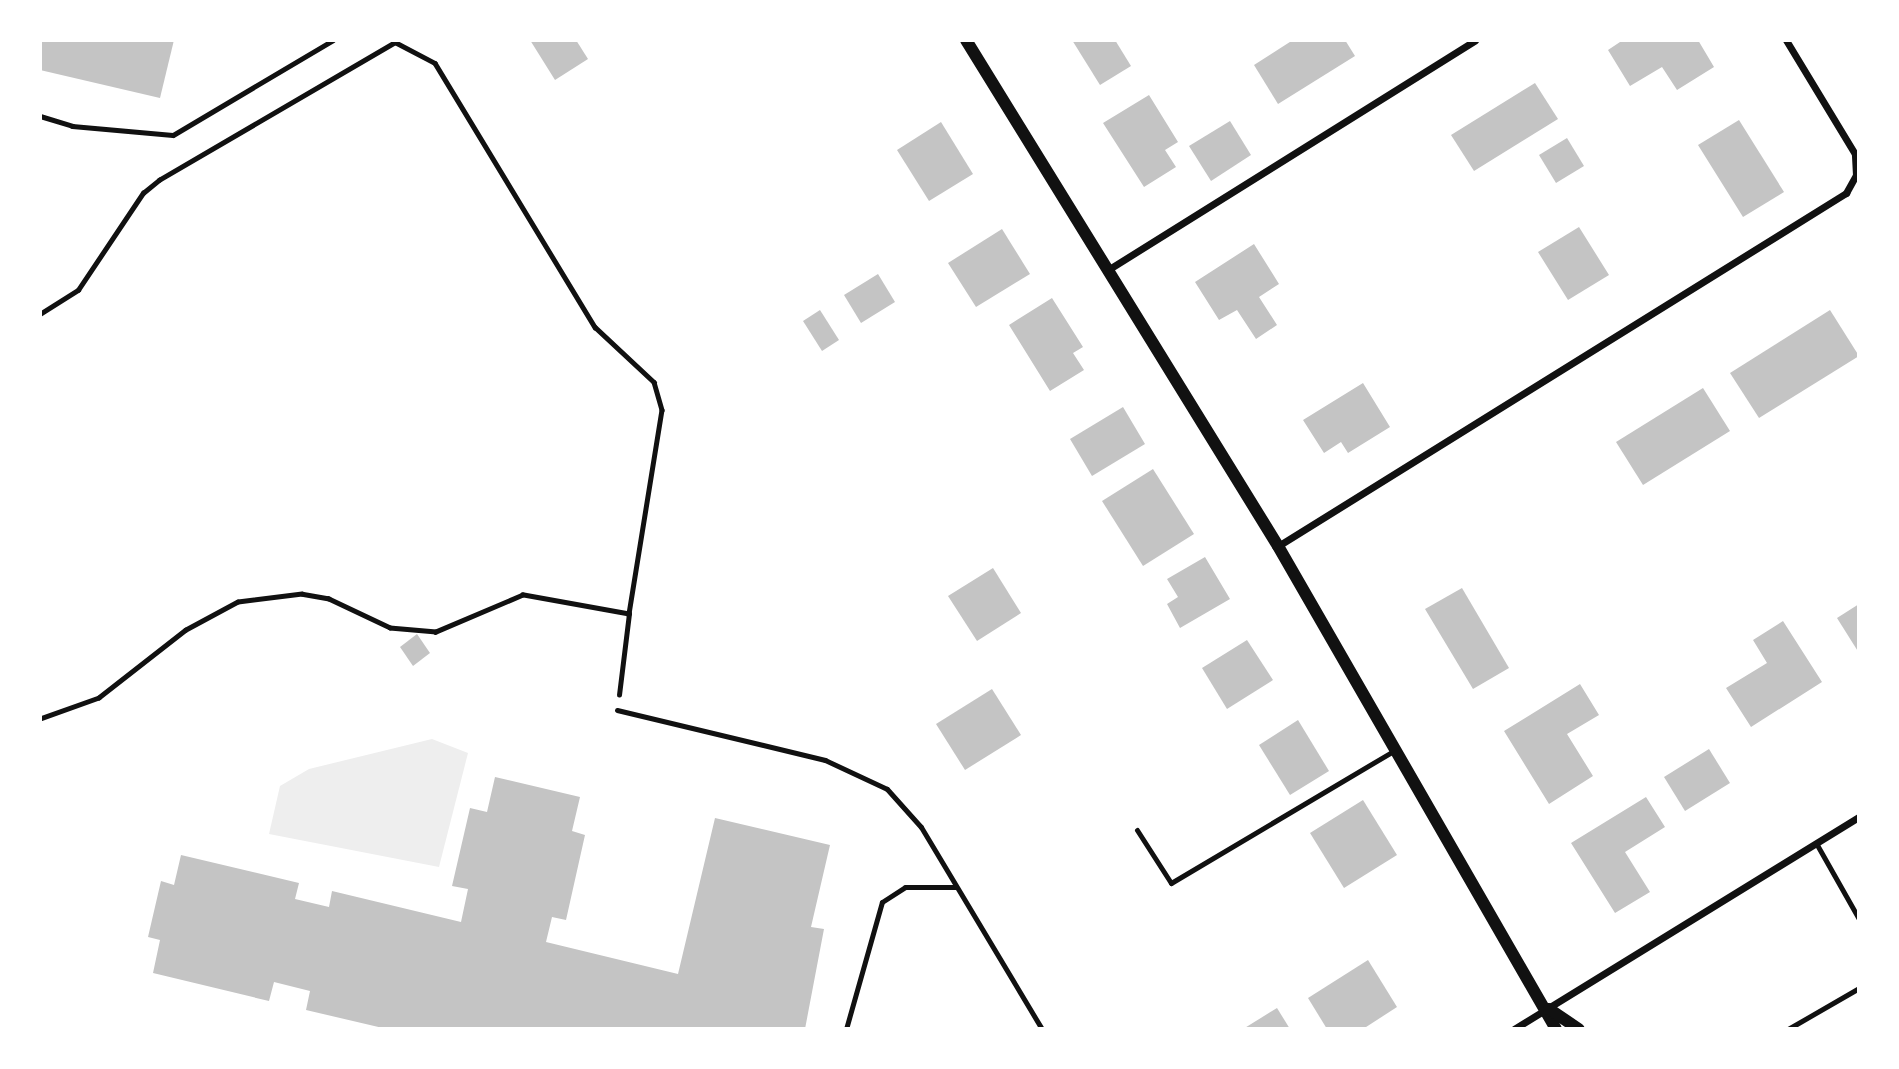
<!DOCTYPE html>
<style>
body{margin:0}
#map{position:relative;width:1899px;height:1069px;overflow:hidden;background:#fff;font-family:Arial,sans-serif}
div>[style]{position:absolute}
.green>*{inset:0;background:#eee}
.building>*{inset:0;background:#c4c4c4}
.path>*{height:4.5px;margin:-2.25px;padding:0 2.25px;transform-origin:2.25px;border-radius:2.25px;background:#111}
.service>*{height:5px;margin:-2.5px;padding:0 2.5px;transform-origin:2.5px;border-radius:2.5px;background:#111}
.minor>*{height:7px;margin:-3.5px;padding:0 3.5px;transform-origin:3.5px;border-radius:3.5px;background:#111}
.tertiary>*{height:12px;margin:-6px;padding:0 6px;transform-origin:6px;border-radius:6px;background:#111}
span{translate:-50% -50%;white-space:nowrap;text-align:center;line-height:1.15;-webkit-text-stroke:5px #fff;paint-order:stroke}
.frame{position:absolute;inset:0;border:42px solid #fff;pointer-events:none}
</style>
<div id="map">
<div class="green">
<i style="clip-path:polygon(432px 739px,468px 753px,439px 867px,269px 834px,280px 786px,309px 769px)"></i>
</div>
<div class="building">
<i style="clip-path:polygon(40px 40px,174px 40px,160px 98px,40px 70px)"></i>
<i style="clip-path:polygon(530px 40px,576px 40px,588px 59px,555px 80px)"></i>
<i style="clip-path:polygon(1072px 40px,1115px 40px,1131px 66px,1100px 85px)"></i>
<i style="clip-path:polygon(1293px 40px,1345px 40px,1355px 56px,1278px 104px,1254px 65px)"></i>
<i style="clip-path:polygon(1623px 40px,1698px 40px,1714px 67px,1677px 90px,1662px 67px,1630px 86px,1608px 50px)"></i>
<i style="clip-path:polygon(1535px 83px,1558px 119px,1474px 171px,1451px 135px)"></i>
<i style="clip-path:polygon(1149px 95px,1178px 142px,1165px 150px,1176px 167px,1144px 187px,1103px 123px)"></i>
<i style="clip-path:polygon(1739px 120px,1784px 192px,1743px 217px,1698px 145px)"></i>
<i style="clip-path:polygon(1230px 121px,1251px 155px,1211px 181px,1189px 146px)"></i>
<i style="clip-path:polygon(941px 122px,973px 174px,929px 201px,897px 150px)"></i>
<i style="clip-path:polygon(1567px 138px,1584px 166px,1556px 183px,1539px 155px)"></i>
<i style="clip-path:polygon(1579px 227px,1609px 275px,1568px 300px,1538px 252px)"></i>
<i style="clip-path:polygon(1002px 229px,1030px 274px,976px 307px,948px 263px)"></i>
<i style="clip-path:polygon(1254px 244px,1279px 284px,1259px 297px,1277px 325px,1256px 339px,1237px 310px,1219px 320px,1195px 282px)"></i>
<i style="clip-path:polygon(878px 274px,895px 302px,861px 323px,844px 295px)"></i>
<i style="clip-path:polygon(1052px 298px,1083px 347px,1073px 353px,1084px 370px,1050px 391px,1009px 325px)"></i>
<i style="clip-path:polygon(820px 310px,839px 340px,822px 351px,803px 321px)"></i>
<i style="clip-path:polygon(1830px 310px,1859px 356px,1759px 418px,1730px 373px)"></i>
<i style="clip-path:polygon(1363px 383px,1390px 427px,1348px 453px,1341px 442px,1324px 453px,1303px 420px)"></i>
<i style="clip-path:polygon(1703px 388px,1730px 431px,1643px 485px,1616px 442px)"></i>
<i style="clip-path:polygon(1123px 407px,1145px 444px,1092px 476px,1070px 439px)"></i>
<i style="clip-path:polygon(1153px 469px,1194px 534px,1143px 566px,1102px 501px)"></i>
<i style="clip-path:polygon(1205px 557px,1230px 599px,1180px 628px,1167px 604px,1178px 597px,1167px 579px)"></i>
<i style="clip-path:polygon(993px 568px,1021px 613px,977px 641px,948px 596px)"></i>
<i style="clip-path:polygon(1462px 588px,1509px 668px,1473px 689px,1425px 609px)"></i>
<i style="clip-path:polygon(1859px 604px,1859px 653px,1837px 618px)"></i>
<i style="clip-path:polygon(1783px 621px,1822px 682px,1751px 727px,1726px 688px,1767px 663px,1753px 640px)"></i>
<i style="clip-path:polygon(417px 634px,430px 653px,413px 666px,400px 647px)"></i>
<i style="clip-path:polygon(1247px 640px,1273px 680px,1227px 709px,1202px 668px)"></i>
<i style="clip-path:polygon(1580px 684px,1599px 715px,1567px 734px,1593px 776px,1549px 804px,1504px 731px)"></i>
<i style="clip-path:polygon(992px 689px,1021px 735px,965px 770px,936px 724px)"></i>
<i style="clip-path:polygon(1298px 720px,1329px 771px,1290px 795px,1259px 745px)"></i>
<i style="clip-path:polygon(1709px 749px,1730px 783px,1685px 811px,1664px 777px)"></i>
<i style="clip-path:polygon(495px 777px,580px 797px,572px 831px,585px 835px,566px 920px,552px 917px,546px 942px,678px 974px,715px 818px,830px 845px,811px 927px,824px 929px,805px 1029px,387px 1029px,306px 1010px,310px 991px,274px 982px,269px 1001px,153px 973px,160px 940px,148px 937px,161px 881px,174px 885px,181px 855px,299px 883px,295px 899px,329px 907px,332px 891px,461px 922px,468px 889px,452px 886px,470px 808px,487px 812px)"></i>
<i style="clip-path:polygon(1646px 797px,1665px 827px,1625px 852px,1650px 892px,1615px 913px,1571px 843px)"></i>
<i style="clip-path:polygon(1363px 800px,1397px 855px,1344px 888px,1310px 833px)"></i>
<i style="clip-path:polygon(1368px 960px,1397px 1007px,1363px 1029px,1327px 1029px,1308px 998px)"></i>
<i style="clip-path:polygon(1277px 1008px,1290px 1029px,1243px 1029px)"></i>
</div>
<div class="path">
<i style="left:40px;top:314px;width:45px;rotate:-32.3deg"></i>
<i style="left:78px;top:290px;width:117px;rotate:-56.2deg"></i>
<i style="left:143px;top:193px;width:21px;rotate:-39deg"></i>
<i style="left:159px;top:180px;width:273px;rotate:-30.3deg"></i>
<i style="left:395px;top:42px;width:45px;rotate:27.7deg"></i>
<i style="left:435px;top:63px;width:309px;rotate:58.8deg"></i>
<i style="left:595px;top:327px;width:81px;rotate:43deg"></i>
<i style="left:654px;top:382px;width:29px;rotate:74deg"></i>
<i style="left:662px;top:410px;width:207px;rotate:99.2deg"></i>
<i style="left:629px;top:614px;width:108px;rotate:-169.8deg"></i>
<i style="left:523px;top:595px;width:95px;rotate:157deg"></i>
<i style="left:436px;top:632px;width:46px;rotate:-175deg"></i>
<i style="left:390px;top:628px;width:68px;rotate:-154.6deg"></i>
<i style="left:329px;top:599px;width:27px;rotate:-170deg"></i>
<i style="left:302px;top:594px;width:64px;rotate:172.9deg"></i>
<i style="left:238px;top:602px;width:59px;rotate:151.7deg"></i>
<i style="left:186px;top:630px;width:110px;rotate:142deg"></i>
<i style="left:99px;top:698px;width:63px;rotate:160.4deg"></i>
<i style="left:619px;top:695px;width:82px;rotate:-83deg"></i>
</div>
<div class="service">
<i style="left:40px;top:116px;width:34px;rotate:17deg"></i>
<i style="left:72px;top:126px;width:101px;rotate:5.1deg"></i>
<i style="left:173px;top:135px;width:186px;rotate:-30.7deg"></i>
<i style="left:617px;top:710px;width:214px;rotate:13.5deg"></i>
<i style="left:825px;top:760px;width:68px;rotate:25.1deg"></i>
<i style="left:887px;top:789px;width:51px;rotate:48.2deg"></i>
<i style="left:921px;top:827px;width:235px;rotate:59.1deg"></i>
<i style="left:1137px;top:830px;width:63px;rotate:57.3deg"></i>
<i style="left:1171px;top:883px;width:258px;rotate:-30.7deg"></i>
<i style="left:1816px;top:843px;width:87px;rotate:60.5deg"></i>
<i style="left:846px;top:1029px;width:132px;rotate:-74.2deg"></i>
<i style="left:882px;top:902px;width:27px;rotate:-33deg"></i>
<i style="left:905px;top:887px;width:51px"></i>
<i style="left:1788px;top:1029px;width:82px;rotate:-30deg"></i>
</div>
<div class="minor">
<i style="left:1106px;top:271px;width:435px;rotate:-32deg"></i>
<i style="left:1278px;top:546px;width:669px;rotate:-31.86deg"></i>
<i style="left:1846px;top:193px;width:21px;rotate:-61deg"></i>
<i style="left:1856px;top:175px;width:21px;rotate:-93deg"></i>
<i style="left:1855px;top:154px;width:133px;rotate:-121.2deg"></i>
<i style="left:1514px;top:1029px;width:405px;rotate:-31.6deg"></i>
</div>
<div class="tertiary">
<i style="left:966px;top:40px;width:594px;rotate:58.34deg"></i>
<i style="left:1278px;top:546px;width:557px;rotate:60.08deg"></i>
<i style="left:1549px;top:1009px;width:36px;rotate:34deg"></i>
</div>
<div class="frame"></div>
</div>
